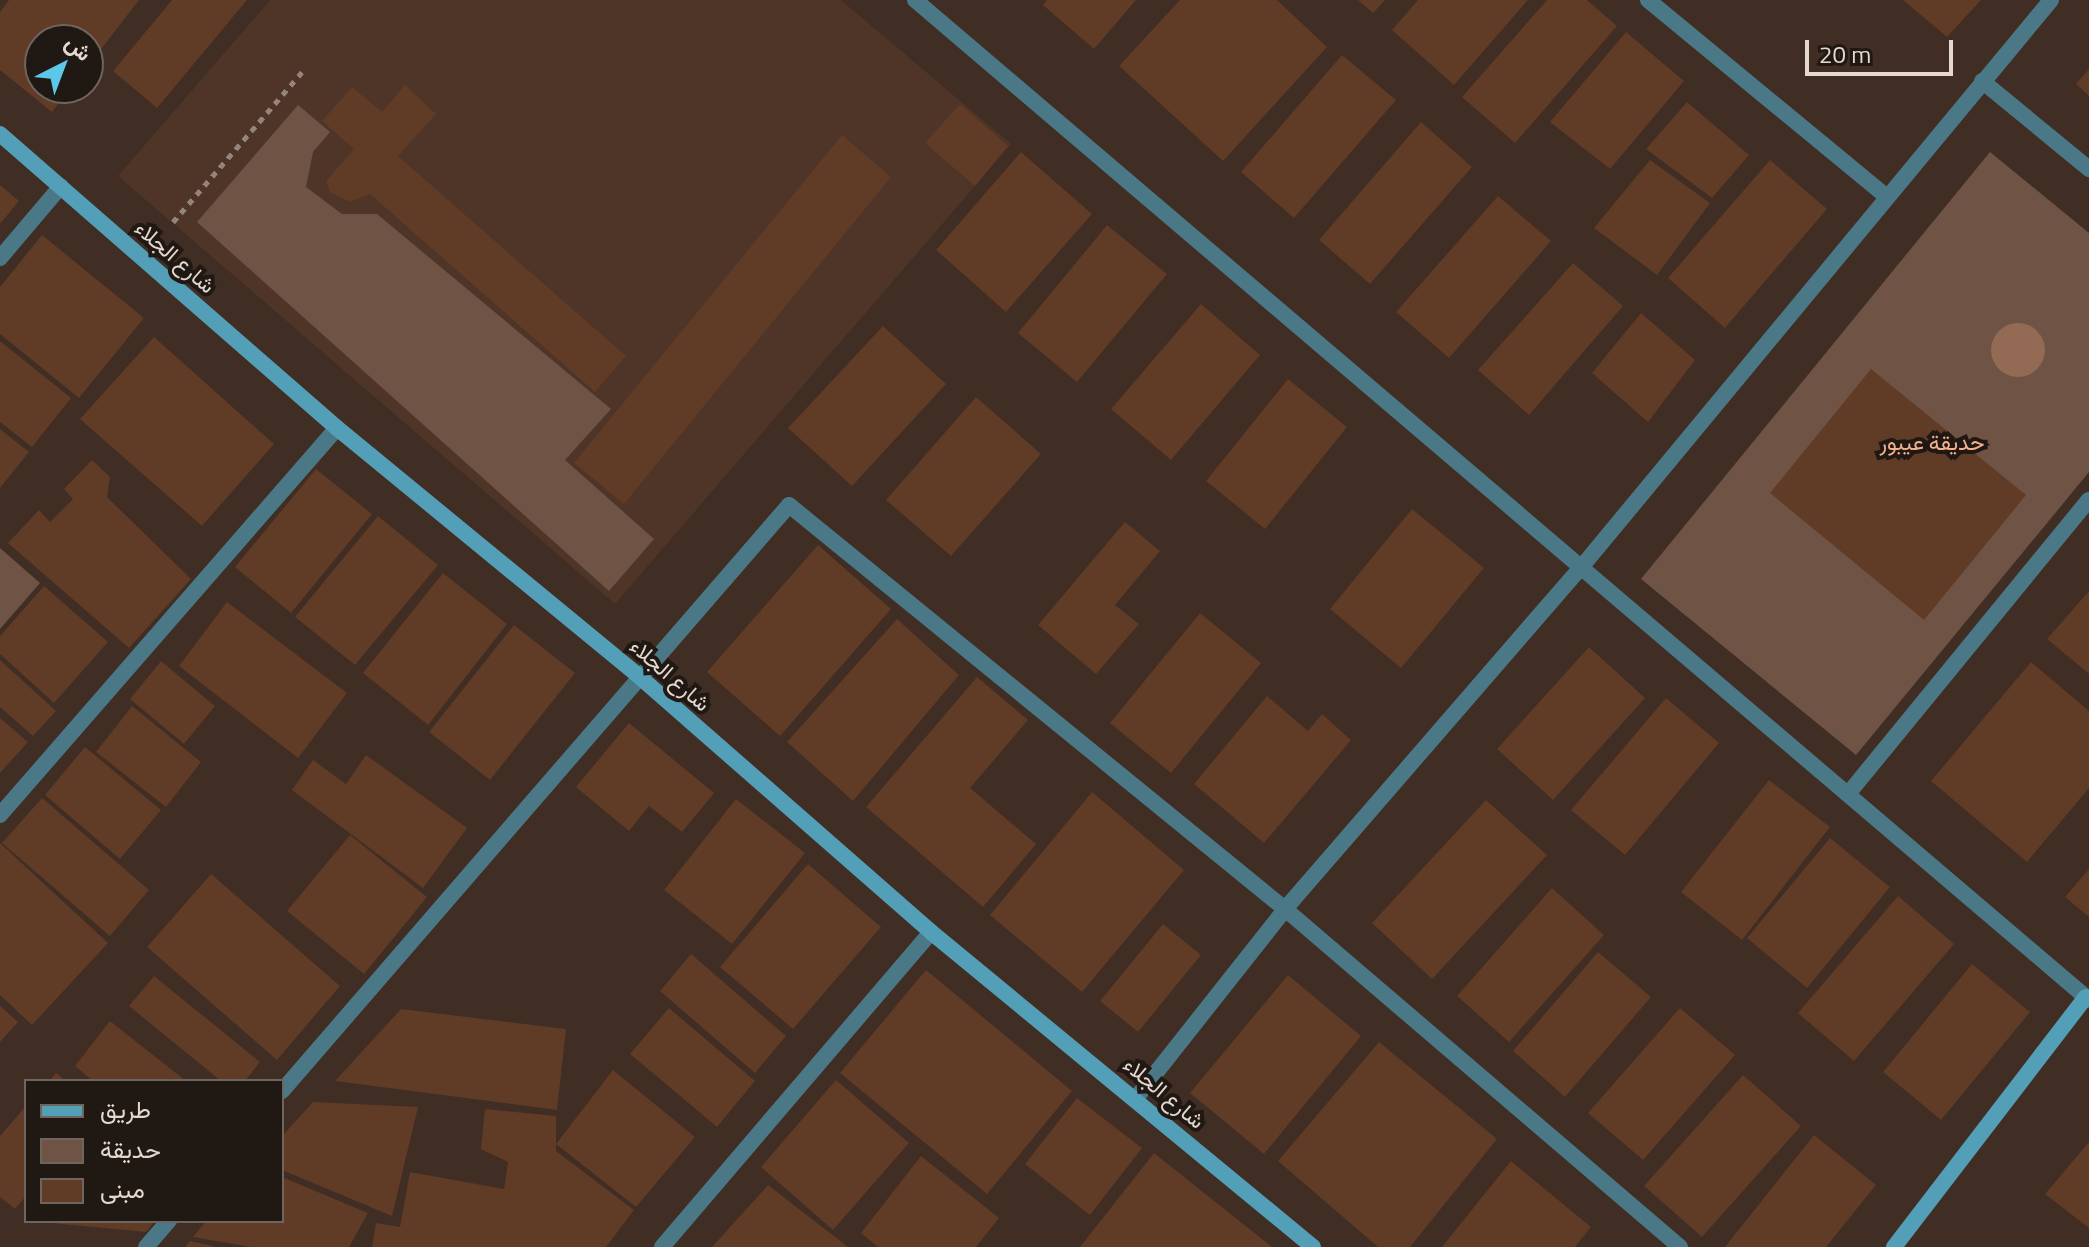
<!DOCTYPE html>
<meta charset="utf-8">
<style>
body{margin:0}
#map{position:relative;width:2089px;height:1247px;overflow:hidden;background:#402d23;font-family:"Titillium Web",Vazirmatn,sans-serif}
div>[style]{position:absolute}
.built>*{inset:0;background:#4e3527}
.green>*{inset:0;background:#6f5446}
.water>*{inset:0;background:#936a54}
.round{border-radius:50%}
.building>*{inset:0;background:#603b26}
.path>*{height:5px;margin-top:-2.5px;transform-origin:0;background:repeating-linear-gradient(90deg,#94857c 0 6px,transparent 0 12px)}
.street>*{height:16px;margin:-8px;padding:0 8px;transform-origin:8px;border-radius:8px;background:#4b7887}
.secondary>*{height:16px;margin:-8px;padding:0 8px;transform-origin:8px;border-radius:8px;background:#539fb7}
span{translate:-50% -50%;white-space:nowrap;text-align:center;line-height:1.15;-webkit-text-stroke:8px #201813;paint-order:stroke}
.street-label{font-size:22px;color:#e4d8d1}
.park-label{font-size:22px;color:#f3b08c}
.legend{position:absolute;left:24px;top:1079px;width:260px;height:144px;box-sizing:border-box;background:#201813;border:2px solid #6e655f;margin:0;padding:10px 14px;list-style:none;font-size:24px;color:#e4d8d1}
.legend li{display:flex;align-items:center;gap:16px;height:40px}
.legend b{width:40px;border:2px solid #6e655f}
.north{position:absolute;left:24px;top:24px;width:80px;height:80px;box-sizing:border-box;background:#201813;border:2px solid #6e655f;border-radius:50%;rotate:42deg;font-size:22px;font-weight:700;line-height:32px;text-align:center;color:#e4d8d1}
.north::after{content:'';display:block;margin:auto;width:28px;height:36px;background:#5cc7e8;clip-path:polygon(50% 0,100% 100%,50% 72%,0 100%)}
.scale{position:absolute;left:1805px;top:40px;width:148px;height:36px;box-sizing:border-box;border:4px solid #e4d8d1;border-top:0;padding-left:10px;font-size:24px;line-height:28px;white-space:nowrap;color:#e4d8d1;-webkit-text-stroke:6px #201813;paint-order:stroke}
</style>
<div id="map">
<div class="built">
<i style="clip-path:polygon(270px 0,841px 0,1011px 144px,615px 604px,118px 176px)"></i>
</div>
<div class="green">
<i style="clip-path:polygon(298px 105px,330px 132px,313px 152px,306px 187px,342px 214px,377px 214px,611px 409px,565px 460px,654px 539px,609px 591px,197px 222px)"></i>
<i style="clip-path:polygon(1990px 152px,2089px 233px,2089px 472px,1856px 755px,1641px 579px)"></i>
<i style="clip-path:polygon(0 548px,40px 583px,0 629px)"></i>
</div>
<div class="water">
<i class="round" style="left:1991px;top:323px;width:54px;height:54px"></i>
</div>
<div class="building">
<i style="clip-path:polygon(9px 0,139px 0,88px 66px,88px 40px,40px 40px,40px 88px,70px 88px,52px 112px,0 70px,0 12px)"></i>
<i style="clip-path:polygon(172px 0,247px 0,157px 108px,113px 71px)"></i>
<i style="clip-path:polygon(1047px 0,1136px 0,1094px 49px,1043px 5px)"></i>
<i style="clip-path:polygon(1180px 0,1277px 0,1327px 47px,1223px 161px,1119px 66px)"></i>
<i style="clip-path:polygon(1358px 0,1385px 0,1373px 13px)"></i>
<i style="clip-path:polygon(1418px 0,1528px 0,1454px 85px,1392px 30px)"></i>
<i style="clip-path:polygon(1547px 0,1587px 0,1617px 26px,1515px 143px,1462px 97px)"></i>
<i style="clip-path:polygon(1903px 0,1981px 0,1947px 37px)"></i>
<i style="clip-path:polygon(1626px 32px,1684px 81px,1610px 169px,1550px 122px)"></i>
<i style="clip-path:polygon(1342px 55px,1396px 100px,1294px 218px,1241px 172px)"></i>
<i style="clip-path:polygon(2089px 69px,2089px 96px,2076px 84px)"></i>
<i style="clip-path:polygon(405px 85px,436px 114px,398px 156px,626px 356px,595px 392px,370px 194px,350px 202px,330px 192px,326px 181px,354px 149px,322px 121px,352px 87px,382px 112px)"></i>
<i style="clip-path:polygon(1687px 102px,1749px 155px,1712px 198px,1646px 149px)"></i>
<i style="clip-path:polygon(960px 104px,1008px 146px,975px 186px,925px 143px)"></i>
<i style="clip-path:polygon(1421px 122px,1472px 167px,1370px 284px,1319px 240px)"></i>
<i style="clip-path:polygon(842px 135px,891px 177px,624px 504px,574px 463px)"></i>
<i style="clip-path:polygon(1021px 152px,1092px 214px,1006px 312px,936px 250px)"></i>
<i style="clip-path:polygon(1650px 160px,1710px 203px,1657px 275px,1594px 228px)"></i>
<i style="clip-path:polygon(1770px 160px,1827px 209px,1725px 328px,1668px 278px)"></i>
<i style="clip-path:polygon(0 185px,19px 201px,0 224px)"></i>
<i style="clip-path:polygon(1498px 196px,1551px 241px,1449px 358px,1396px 312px)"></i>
<i style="clip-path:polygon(1107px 225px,1167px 274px,1077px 382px,1018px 333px)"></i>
<i style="clip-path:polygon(42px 235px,144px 318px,79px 398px,0 334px,0 287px)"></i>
<i style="clip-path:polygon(1573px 263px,1623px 306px,1529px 415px,1478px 370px)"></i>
<i style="clip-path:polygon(1201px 304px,1260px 355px,1171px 460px,1111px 409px)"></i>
<i style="clip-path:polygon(1641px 313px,1695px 360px,1648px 422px,1592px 373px)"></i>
<i style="clip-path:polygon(883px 326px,946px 384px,852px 486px,788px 428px)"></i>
<i style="clip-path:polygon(154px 337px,274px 444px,202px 526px,80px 419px)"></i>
<i style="clip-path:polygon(0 341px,71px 398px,32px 447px,0 422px)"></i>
<i style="clip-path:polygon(1871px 369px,2026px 495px,1924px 620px,1770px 493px)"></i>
<i style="clip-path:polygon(1288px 379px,1347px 427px,1265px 529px,1206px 481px)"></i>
<i style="clip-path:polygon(976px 397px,1041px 454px,951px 556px,886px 500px)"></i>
<i style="clip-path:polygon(0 429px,29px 452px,0 488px)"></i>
<i style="clip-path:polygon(92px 460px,110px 477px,107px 497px,191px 579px,129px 648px,8px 543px,39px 510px,50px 522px,73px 499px,64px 489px)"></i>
<i style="clip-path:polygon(316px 469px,372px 514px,291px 613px,235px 567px)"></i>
<i style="clip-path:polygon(1412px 509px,1484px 568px,1401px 668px,1330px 609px)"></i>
<i style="clip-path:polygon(378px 516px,438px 565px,355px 665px,295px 617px)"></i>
<i style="clip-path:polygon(1125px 522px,1160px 551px,1115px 605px,1139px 624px,1096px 674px,1038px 625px)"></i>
<i style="clip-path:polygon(818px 545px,891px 609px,780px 736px,707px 672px)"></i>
<i style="clip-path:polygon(443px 573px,507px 624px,428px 725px,363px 673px)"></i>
<i style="clip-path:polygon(44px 586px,108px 642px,54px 703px,0 654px,0 636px)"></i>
<i style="clip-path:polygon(2089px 591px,2089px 674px,2047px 639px)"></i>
<i style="clip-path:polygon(227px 602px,347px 693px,298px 758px,179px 666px)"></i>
<i style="clip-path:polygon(1200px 613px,1261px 663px,1171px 773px,1110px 723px)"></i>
<i style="clip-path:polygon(897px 619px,959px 675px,853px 801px,787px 742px)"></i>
<i style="clip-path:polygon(514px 625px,575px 673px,490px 780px,429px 732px)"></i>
<i style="clip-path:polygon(1589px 647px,1645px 698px,1553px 800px,1497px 749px)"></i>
<i style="clip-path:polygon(0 660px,56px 711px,33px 736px,0 707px)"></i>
<i style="clip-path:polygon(161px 661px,215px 706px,184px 744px,130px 699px)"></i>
<i style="clip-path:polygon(2031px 662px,2089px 711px,2089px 788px,2027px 862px,1931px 781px)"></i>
<i style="clip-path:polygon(977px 677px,1028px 720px,970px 788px,1036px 844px,983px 907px,866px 807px)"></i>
<i style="clip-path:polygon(1267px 696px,1308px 731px,1322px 714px,1351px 740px,1264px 843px,1194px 784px)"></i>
<i style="clip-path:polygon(1666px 698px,1719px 743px,1625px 855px,1571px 810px)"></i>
<i style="clip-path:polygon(132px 706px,201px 762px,166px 807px,96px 752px)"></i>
<i style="clip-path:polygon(0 718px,28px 742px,0 773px)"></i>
<i style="clip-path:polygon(629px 723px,714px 793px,682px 832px,649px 806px,629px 831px,576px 787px)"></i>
<i style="clip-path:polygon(85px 747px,161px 810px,120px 859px,45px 795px)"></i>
<i style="clip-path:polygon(366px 755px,467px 828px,423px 888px,292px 790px,313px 760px,346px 784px)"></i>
<i style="clip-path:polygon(1769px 780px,1830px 827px,1742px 940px,1681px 892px)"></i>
<i style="clip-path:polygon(1092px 792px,1184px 870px,1082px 992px,990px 915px)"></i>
<i style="clip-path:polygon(42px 798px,149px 890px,110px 936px,2px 843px)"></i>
<i style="clip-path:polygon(736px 799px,805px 853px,732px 944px,664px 890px)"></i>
<i style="clip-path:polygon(1486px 800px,1547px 855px,1432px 979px,1372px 923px)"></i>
<i style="clip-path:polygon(350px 835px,427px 897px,364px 974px,287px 911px)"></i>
<i style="clip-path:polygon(1830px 838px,1890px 887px,1807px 988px,1747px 938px)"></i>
<i style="clip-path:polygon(0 843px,108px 943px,32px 1025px,0 995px)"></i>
<i style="clip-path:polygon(808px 864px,881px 927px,793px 1029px,720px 967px)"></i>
<i style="clip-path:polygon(2089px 869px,2089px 917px,2065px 897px)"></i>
<i style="clip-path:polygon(211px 874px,340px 986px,277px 1060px,147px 947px)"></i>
<i style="clip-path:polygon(1552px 888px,1604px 935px,1509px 1042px,1457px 996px)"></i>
<i style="clip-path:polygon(1898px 896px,1954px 944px,1854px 1061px,1798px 1013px)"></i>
<i style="clip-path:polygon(1163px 924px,1201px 955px,1138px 1032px,1100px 1001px)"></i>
<i style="clip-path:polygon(1598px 952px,1651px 997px,1565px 1097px,1513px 1051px)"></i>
<i style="clip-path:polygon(691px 954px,786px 1036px,755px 1073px,660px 991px)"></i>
<i style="clip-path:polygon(1972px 964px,2030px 1012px,1941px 1120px,1883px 1072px)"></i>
<i style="clip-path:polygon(926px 970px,1072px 1091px,987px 1194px,840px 1073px)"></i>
<i style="clip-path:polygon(1288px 975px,1361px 1036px,1264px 1154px,1190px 1093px)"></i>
<i style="clip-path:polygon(154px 976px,260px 1062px,245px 1081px,221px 1081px,129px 1006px)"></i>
<i style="clip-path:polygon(0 1006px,18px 1022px,0 1042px)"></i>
<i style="clip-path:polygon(669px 1008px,755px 1081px,717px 1127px,630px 1054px)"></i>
<i style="clip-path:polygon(1680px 1008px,1735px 1055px,1643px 1160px,1588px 1113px)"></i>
<i style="clip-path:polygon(401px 1009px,566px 1029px,557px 1110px,335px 1081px)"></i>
<i style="clip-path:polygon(110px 1021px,186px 1081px,93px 1081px,75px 1066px)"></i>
<i style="clip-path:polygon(1379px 1042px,1497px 1139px,1410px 1247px,1378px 1247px,1278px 1161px)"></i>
<i style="clip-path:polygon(613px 1070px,695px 1137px,636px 1207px,556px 1144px)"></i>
<i style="clip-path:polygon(56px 1073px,66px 1081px,49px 1081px)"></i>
<i style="clip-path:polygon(1743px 1075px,1801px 1126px,1702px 1237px,1644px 1186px)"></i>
<i style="clip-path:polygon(836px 1080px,909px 1143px,833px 1230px,761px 1167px)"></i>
<i style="clip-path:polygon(1077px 1098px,1142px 1148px,1090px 1215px,1025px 1164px)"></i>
<i style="clip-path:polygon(313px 1102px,418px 1107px,392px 1216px,282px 1170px,282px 1136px)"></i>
<i style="clip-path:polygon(26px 1106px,26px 1196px,15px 1209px,0 1197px,0 1136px)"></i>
<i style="clip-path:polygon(485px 1109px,556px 1116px,556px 1151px,634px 1210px,606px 1247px,372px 1247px,376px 1223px,400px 1227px,410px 1172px,504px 1189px,508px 1162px,481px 1149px)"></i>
<i style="clip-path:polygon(1814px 1135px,1876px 1185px,1826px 1247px,1725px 1247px)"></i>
<i style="clip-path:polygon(2089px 1142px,2089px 1228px,2045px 1194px)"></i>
<i style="clip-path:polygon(1154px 1153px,1272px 1247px,1080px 1247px)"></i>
<i style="clip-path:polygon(921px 1156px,999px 1218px,976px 1247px,878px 1247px,861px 1233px)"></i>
<i style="clip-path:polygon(1511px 1161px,1591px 1227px,1575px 1247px,1442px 1247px)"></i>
<i style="clip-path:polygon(282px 1177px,368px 1213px,349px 1247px,251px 1247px,193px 1237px,206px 1221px,282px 1221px)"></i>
<i style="clip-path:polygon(768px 1185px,848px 1247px,712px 1247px)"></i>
<i style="clip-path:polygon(30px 1221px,155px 1221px,146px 1232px)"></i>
<i style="clip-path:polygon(190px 1241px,213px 1246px,213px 1247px,185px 1247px)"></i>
</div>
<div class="path">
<i style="left:173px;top:222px;width:198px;rotate:-49.3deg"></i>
</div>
<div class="street">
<i style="left:915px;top:0;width:1542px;rotate:40.42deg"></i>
<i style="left:1648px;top:0;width:308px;rotate:39.5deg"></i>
<i style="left:1982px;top:81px;width:139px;rotate:39.4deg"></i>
<i style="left:0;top:258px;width:94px;rotate:-49.7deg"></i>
<i style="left:1848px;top:794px;width:380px;rotate:-50.7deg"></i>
<i style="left:0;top:815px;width:513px;rotate:-48.95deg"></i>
<i style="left:282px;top:1091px;width:775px;rotate:-49.13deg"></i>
<i style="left:789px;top:505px;width:640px;rotate:39.16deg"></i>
<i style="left:1285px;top:909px;width:520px;rotate:40.55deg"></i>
<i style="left:1136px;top:1098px;width:241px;rotate:-51.7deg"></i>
<i style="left:1285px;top:909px;width:449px;rotate:-49.1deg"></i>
<i style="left:1579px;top:570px;width:740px;rotate:-50.37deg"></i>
<i style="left:146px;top:1247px;width:35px;rotate:-49deg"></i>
<i style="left:662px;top:1247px;width:414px;rotate:-49.5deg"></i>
</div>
<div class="secondary">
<i style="left:0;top:134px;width:447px;rotate:41.1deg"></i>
<i style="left:337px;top:428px;width:394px;rotate:39.4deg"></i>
<i style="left:641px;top:678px;width:386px;rotate:41.2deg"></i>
<i style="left:931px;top:932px;width:495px;rotate:39.5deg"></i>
<i style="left:1894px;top:1247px;width:315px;rotate:-52.5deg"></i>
</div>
<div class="street-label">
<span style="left:175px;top:257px;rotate:41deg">شارع الجلاء</span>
<span style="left:670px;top:675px;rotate:41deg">شارع الجلاء</span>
<span style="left:1164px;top:1093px;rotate:40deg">شارع الجلاء</span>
</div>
<div class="park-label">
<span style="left:1932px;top:443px">حديقة عيبور</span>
</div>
<ul class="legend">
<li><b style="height:10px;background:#539fb7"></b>طريق</li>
<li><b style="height:22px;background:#6f5446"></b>حديقة</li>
<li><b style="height:22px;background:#603b26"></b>مبنى</li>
</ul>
<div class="north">ش</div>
<div class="scale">20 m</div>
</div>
